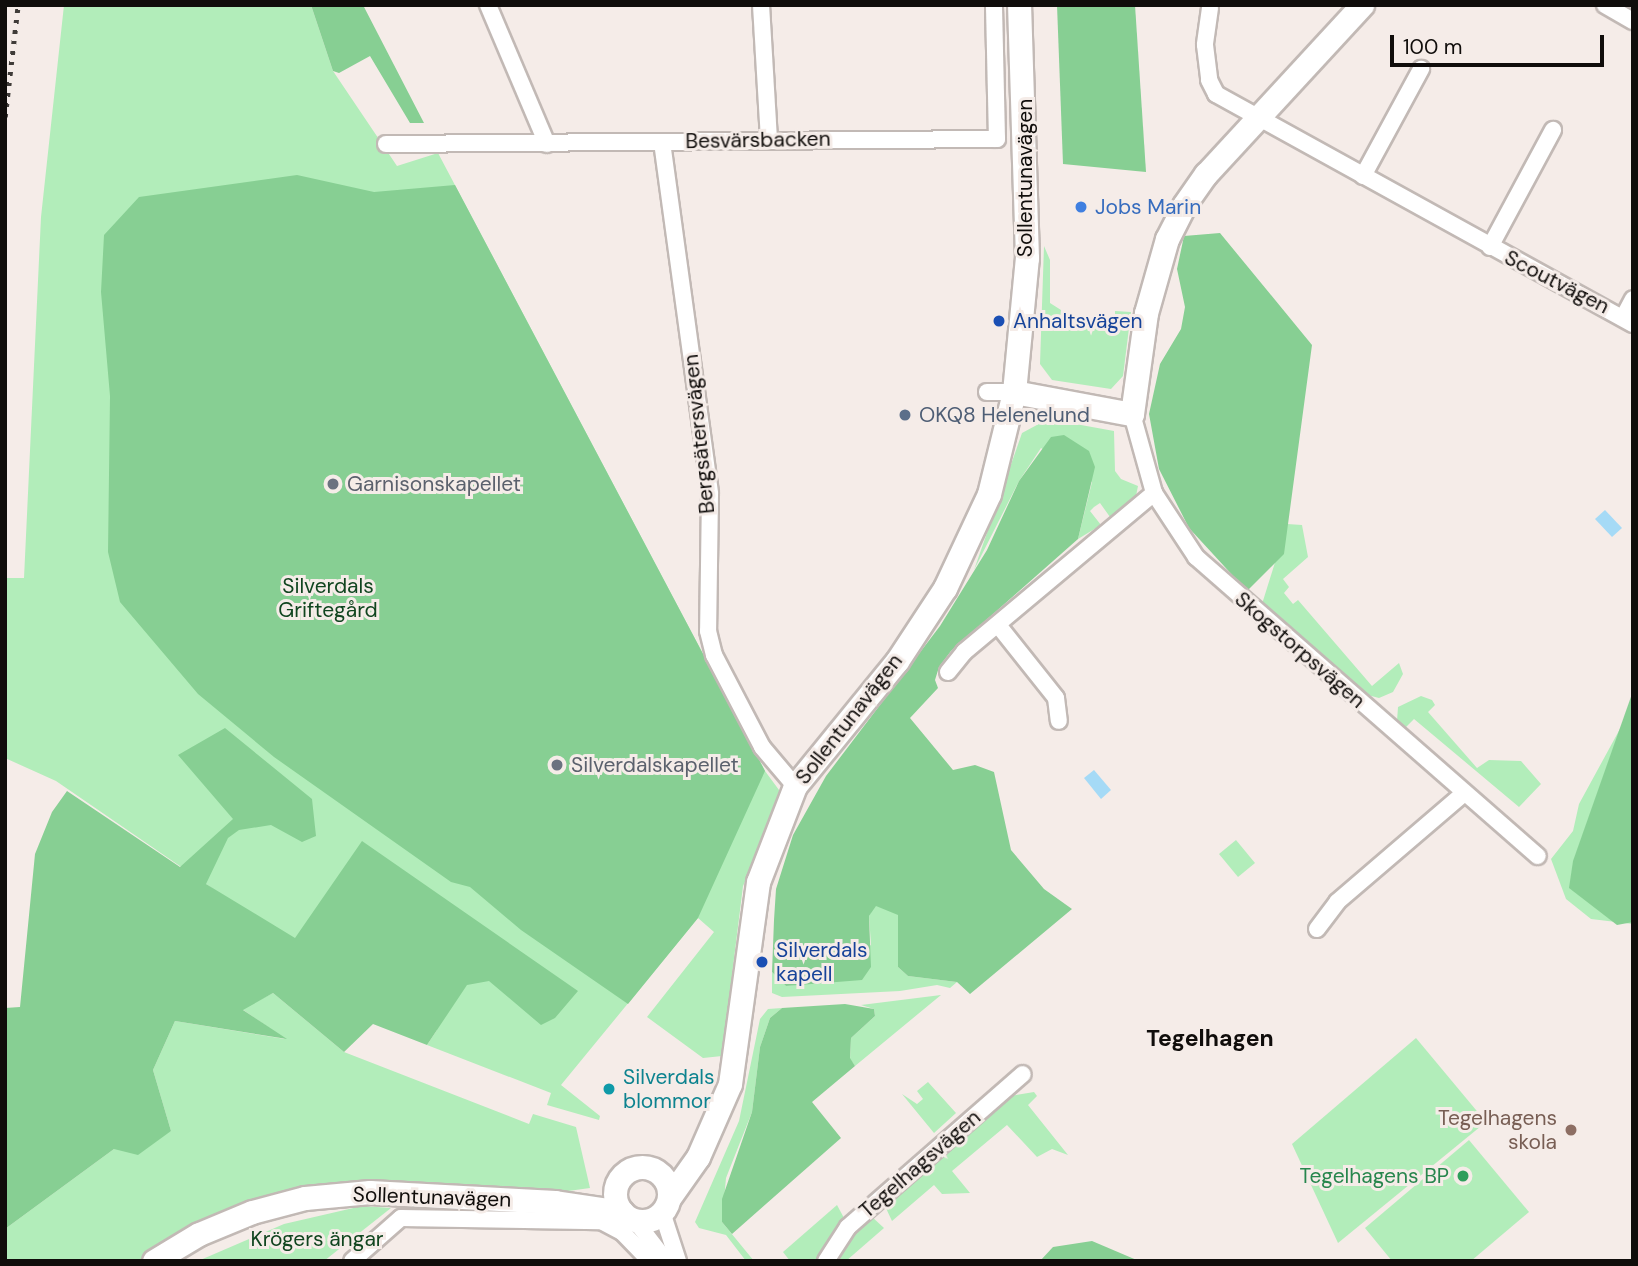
<!DOCTYPE html>
<meta charset="utf-8">
<style>
body{margin:0}
#map{position:relative;width:1638px;height:1266px;overflow:hidden;background:#f5ece8;font-family:"DM Sans",sans-serif}
div>[style]{position:absolute}
.green>*{inset:0;background:#b2edba}
.forest>*{inset:0;background:#87cf93}
.water>*{inset:0;background:#a5daf6}
.roads{filter:drop-shadow(2px 0 #c2b9b5) drop-shadow(-2px 0 #c2b9b5) drop-shadow(0 2px #c2b9b5) drop-shadow(0 -2px #c2b9b5)}
.street>*{height:16px;margin:-8px;padding:0 8px;transform-origin:8px;border-radius:8px;background:#fff}
.secondary>*{height:23px;margin:-11.5px;padding:0 11.5px;transform-origin:11.5px;border-radius:11.5px;background:#fff}
.secondary>.ring{margin:-11.5px;padding:0;box-sizing:content-box;background:none;border:23px solid #fff;border-radius:50%}
.rail>*{height:4.5px;margin-top:-2.25px;transform-origin:0;background:repeating-linear-gradient(90deg,#403c39 0 3.5px,transparent 0 10.5px)}
.dots>*{width:19px;height:19px;translate:-50% -50%;box-sizing:border-box;border:4px solid #f5ece8;border-radius:50%}
span{translate:-50% -50%;white-space:nowrap;text-align:center;line-height:1.15;-webkit-text-stroke:6px #f5ece8;paint-order:stroke}
.street-label{font-size:21px;color:#100d0b}
.shop-label{font-size:21px;color:#366cbe}
.left{translate:0 -50%;text-align:left}
.transit-label{font-size:21px;color:#164399}
.service-label{font-size:21px;color:#4e5e75}
.worship-label{font-size:21px;color:#5b616d}
.park-label{font-size:21px;color:#10451f}
.culture-label{font-size:21px;color:#0d838f}
.education-label{font-size:21px;color:#785e54}
.right{translate:-100% -50%;text-align:right}
.leisure-label{font-size:21px;color:#27864d}
.neighbourhood-label{font-size:23px;color:#100d0b;font-weight:700}
.frame{position:absolute;inset:0;border:7px solid #100d0b;pointer-events:none}
.scale{position:absolute;left:1390px;top:35px;width:214px;height:32px;box-sizing:border-box;border:4px solid #100d0b;border-top:0;padding-left:9px;font-size:21px;line-height:24px;white-space:nowrap;color:#100d0b;-webkit-text-stroke:5px #f5ece8;paint-order:stroke}
</style>
<div id="map">
<div class="green">
<i style="clip-path:polygon(64px 5px,311px 5px,333px 71px,397px 166px,438px 153px,765px 771px,779px 790px,780px 806px,743px 886px,722px 1056px,703px 1058px,647px 1017px,714px 932px,698px 918px,561px 1085px,600px 1116px,599px 1120px,547px 1105px,551px 1093px,427px 1045px,437px 1030px,238px 906px,56px 781px,5px 758px,5px 578px,24px 578px,41px 217px)"></i>
<i style="clip-path:polygon(1044px 246px,1050px 260px,1050px 303px,1061px 310px,1059px 329px,1115px 328px,1115px 311px,1131px 312px,1123px 376px,1111px 389px,1052px 380px,1040px 364px)"></i>
<i style="clip-path:polygon(1048px 419px,1114px 431px,1115px 471px,1121px 479px,1138px 486px,1136px 496px,1110px 517px,1100px 503px,1094px 507px,1090px 511px,1101px 525px,1078px 539px,1092px 482px,1041px 448px,1019px 481px,974px 570px,1022px 433px)"></i>
<i style="clip-path:polygon(1287px 524px,1302px 525px,1308px 557px,1283px 579px,1289px 587px,1284px 593px,1293px 604px,1298px 600px,1372px 686px,1399px 663px,1403px 674px,1393px 692px,1379px 698px,1364px 694px,1262px 604px)"></i>
<i style="clip-path:polygon(1421px 696px,1432px 700px,1435px 705px,1428px 712px,1477px 768px,1489px 760px,1521px 761px,1541px 784px,1519px 807px,1414px 719px,1403px 730px,1397px 721px,1398px 707px)"></i>
<i style="clip-path:polygon(1633px 705px,1633px 924px,1591px 919px,1566px 899px,1551px 859px,1573px 831px,1579px 804px)"></i>
<i style="clip-path:polygon(1236px 840px,1255px 863px,1238px 877px,1219px 854px)"></i>
<i style="clip-path:polygon(875px 905px,898px 914px,898px 967px,908px 976px,957px 982px,950px 988px,937px 985px,900px 991px,782px 997px,772px 993px,772px 972px,786px 986px,805px 984px,871px 945px,869px 916px)"></i>
<i style="clip-path:polygon(273px 993px,344px 1052px,529px 1124px,533px 1114px,576px 1127px,590px 1188px,561px 1192px,361px 1187px,166px 1243px,139px 1261px,5px 1261px,5px 1229px,114px 1149px,171px 1131px,153px 1070px,175px 1021px,285px 1039px,242px 1009px)"></i>
<i style="clip-path:polygon(941px 995px,855px 1066px,850px 1059px,851px 1038px,875px 1016px,874px 1009px,861px 1005px)"></i>
<i style="clip-path:polygon(782px 1008px,770px 1018px,760px 1047px,752px 1112px,726px 1178px,722px 1222px,754px 1261px,746px 1261px,726px 1235px,699px 1228px,695px 1222px,739px 1121px,760px 1019px,768px 1009px)"></i>
<i style="clip-path:polygon(1416px 1038px,1486px 1122px,1338px 1243px,1292px 1144px)"></i>
<i style="clip-path:polygon(928px 1082px,956px 1113px,934px 1133px,902px 1094px,917px 1104px,923px 1099px,917px 1091px)"></i>
<i style="clip-path:polygon(1034px 1092px,1037px 1096px,1028px 1105px,1068px 1155px,1052px 1149px,1037px 1157px,1007px 1125px,952px 1171px,970px 1193px,942px 1194px,934px 1185px,892px 1221px,884px 1204px,1010px 1096px)"></i>
<i style="clip-path:polygon(1469px 1140px,1529px 1212px,1471px 1261px,1392px 1261px,1365px 1228px)"></i>
<i style="clip-path:polygon(837px 1205px,844px 1218px,818px 1261px,790px 1261px,783px 1252px)"></i>
<i style="clip-path:polygon(362px 1206px,391px 1208px,324px 1261px,198px 1261px,284px 1224px)"></i>
<i style="clip-path:polygon(871px 1216px,884px 1228px,846px 1261px,833px 1261px,862px 1221px)"></i>
</div>
<div class="forest">
<i style="clip-path:polygon(311px 5px,363px 5px,424px 123px,410px 123px,370px 56px,339px 73px,333px 71px)"></i>
<i style="clip-path:polygon(1057px 5px,1135px 5px,1146px 172px,1063px 164px)"></i>
<i style="clip-path:polygon(297px 175px,374px 192px,455px 185px,765px 771px,698px 918px,628px 1004px,521px 930px,470px 887px,451px 882px,274px 757px,198px 694px,120px 602px,108px 552px,110px 396px,101px 292px,104px 235px,139px 197px)"></i>
<i style="clip-path:polygon(1220px 233px,1312px 345px,1284px 554px,1247px 591px,1189px 528px,1159px 469px,1149px 414px,1160px 364px,1181px 329px,1185px 307px,1177px 269px,1184px 236px)"></i>
<i style="clip-path:polygon(1064px 435px,1089px 451px,1095px 467px,1078px 539px,951px 651px,939px 667px,935px 680px,938px 688px,910px 718px,953px 770px,975px 765px,994px 772px,1011px 850px,1044px 889px,1072px 909px,970px 994px,957px 982px,908px 976px,898px 967px,898px 915px,876px 906px,869px 916px,871px 967px,862px 980px,786px 986px,772px 972px,774px 920px,776px 889px,793px 835px,826px 776px,940px 626px,987px 550px,1019px 481px,1051px 437px)"></i>
<i style="clip-path:polygon(1633px 691px,1633px 922px,1617px 925px,1569px 888px,1573px 861px)"></i>
<i style="clip-path:polygon(225px 728px,312px 799px,316px 836px,302px 842px,271px 825px,239px 830px,228px 838px,206px 884px,295px 938px,362px 841px,578px 991px,555px 1018px,541px 1025px,489px 981px,467px 985px,427px 1045px,373px 1024px,344px 1052px,273px 993px,243px 1010px,287px 1039px,175px 1021px,153px 1070px,171px 1131px,138px 1155px,114px 1149px,5px 1229px,5px 1008px,20px 1007px,35px 854px,52px 812px,67px 791px,180px 867px,233px 819px,178px 755px)"></i>
<i style="clip-path:polygon(845px 1004px,874px 1009px,875px 1016px,851px 1038px,850px 1058px,855px 1066px,812px 1102px,841px 1138px,732px 1234px,722px 1222px,722px 1199px,752px 1112px,760px 1047px,770px 1018px,782px 1008px)"></i>
<i style="clip-path:polygon(1092px 1241px,1139px 1261px,1040px 1261px,1053px 1247px)"></i>
</div>
<div class="water">
<i style="clip-path:polygon(1605px 510px,1622px 528px,1612px 537px,1595px 519px)"></i>
<i style="clip-path:polygon(1094px 770px,1111px 790px,1101px 799px,1084px 778px)"></i>
</div>
<div class="roads">
<div class="street">
<i style="left:488px;top:5px;width:151px;rotate:67deg"></i>
<i style="left:761px;top:5px;width:133px;rotate:86.6deg"></i>
<i style="left:1605px;top:5px;width:32px;rotate:30deg"></i>
<i style="left:1210px;top:8px;width:37px;rotate:98deg"></i>
<i style="left:1205px;top:45px;width:35px;rotate:83deg"></i>
<i style="left:1209px;top:80px;width:16px;rotate:63deg"></i>
<i style="left:1216px;top:94px;width:476px;rotate:28.9deg"></i>
<i style="left:662px;top:142px;width:355px;rotate:82.2deg"></i>
<i style="left:710px;top:494px;width:137px;rotate:90.8deg"></i>
<i style="left:708px;top:631px;width:25px;rotate:76deg"></i>
<i style="left:714px;top:655px;width:104px;rotate:62.4deg"></i>
<i style="left:762px;top:747px;width:51px;rotate:49.8deg"></i>
<i style="left:386px;top:144px;width:611px;rotate:-0.47deg"></i>
<i style="left:997px;top:139px;width:134px;rotate:-91.3deg"></i>
<i style="left:1363px;top:176px;width:122px;rotate:-61.5deg"></i>
<i style="left:1490px;top:247px;width:133px;rotate:-61.7deg"></i>
<i style="left:1624px;top:316px;width:19px;rotate:-62deg"></i>
<i style="left:987px;top:392px;width:27px"></i>
<i style="left:1132px;top:414px;width:82px;rotate:74.4deg"></i>
<i style="left:1154px;top:493px;width:77px;rotate:56.7deg"></i>
<i style="left:1196px;top:557px;width:454px;rotate:41.2deg"></i>
<i style="left:998px;top:625px;width:93px;rotate:51.5deg"></i>
<i style="left:1056px;top:698px;width:23px;rotate:83deg"></i>
<i style="left:948px;top:672px;width:26px;rotate:-51deg"></i>
<i style="left:964px;top:652px;width:248px;rotate:-39.9deg"></i>
<i style="left:1317px;top:929px;width:34px;rotate:-53deg"></i>
<i style="left:1337px;top:902px;width:167px;rotate:-40.6deg"></i>
<i style="left:662px;top:1212px;width:52px;rotate:71.9deg"></i>
<i style="left:634px;top:1219px;width:53px;rotate:52.7deg"></i>
<i style="left:352px;top:1261px;width:65px;rotate:-41.3deg"></i>
<i style="left:401px;top:1218px;width:200px;rotate:0.9deg"></i>
<i style="left:601px;top:1221px;width:24px;rotate:28deg"></i>
<i style="left:622px;top:1232px;width:40px;rotate:46deg"></i>
<i style="left:826px;top:1261px;width:40px;rotate:-57.1deg"></i>
<i style="left:848px;top:1227px;width:232px;rotate:-41.2deg"></i>
</div>
<div class="secondary">
<i style="left:1014px;top:392px;width:120px;rotate:10.6deg"></i>
<i style="left:1132px;top:414px;width:102px;rotate:-82.1deg"></i>
<i style="left:1146px;top:313px;width:77px;rotate:-74.2deg"></i>
<i style="left:1167px;top:239px;width:38px;rotate:-63deg"></i>
<i style="left:1184px;top:205px;width:38px;rotate:-55deg"></i>
<i style="left:1206px;top:174px;width:230px;rotate:-47.3deg"></i>
<i class="ring" style="left:615px;top:1167px;width:31px;height:31px"></i>
<i style="left:669px;top:1198px;width:50px;rotate:-54.7deg"></i>
<i style="left:698px;top:1157px;width:80px;rotate:-66.3deg"></i>
<i style="left:730px;top:1084px;width:204px;rotate:-82.1deg"></i>
<i style="left:758px;top:882px;width:103px;rotate:-68.9deg"></i>
<i style="left:795px;top:786px;width:161px;rotate:-50.8deg"></i>
<i style="left:897px;top:661px;width:87px;rotate:-56.7deg"></i>
<i style="left:945px;top:588px;width:104px;rotate:-64.9deg"></i>
<i style="left:989px;top:494px;width:105px;rotate:-76.2deg"></i>
<i style="left:1014px;top:392px;width:135px;rotate:-84.5deg"></i>
<i style="left:1027px;top:258px;width:253px;rotate:-91.8deg"></i>
<i style="left:154px;top:1261px;width:52px;rotate:-31deg"></i>
<i style="left:199px;top:1234px;width:57px;rotate:-22.5deg"></i>
<i style="left:252px;top:1212px;width:55px;rotate:-14.8deg"></i>
<i style="left:305px;top:1198px;width:65px;rotate:-5.3deg"></i>
<i style="left:370px;top:1192px;width:185px;rotate:3.1deg"></i>
<i style="left:555px;top:1202px;width:68px;rotate:8.5deg"></i>
</div>
</div>
<div class="rail">
<i style="left:5px;top:117px;width:113px;rotate:-83.4deg"></i>
</div>
<div class="dots">
<i style="left:1081px;top:207px;background:#3f7fe0"></i>
<i style="left:999px;top:321px;background:#1a4fb4"></i>
<i style="left:905px;top:415px;background:#5c6f8a"></i>
<i style="left:333px;top:484px;background:#6b7280"></i>
<i style="left:557px;top:765px;background:#6b7280"></i>
<i style="left:762px;top:962px;background:#1a4fb4"></i>
<i style="left:609px;top:1089px;background:#0f9aa8"></i>
<i style="left:1571px;top:1130px;background:#8d6e63"></i>
<i style="left:1463px;top:1176px;background:#2e9e5b"></i>
</div>
<div class="street-label">
<span style="left:758px;top:140px;rotate:-1deg">Besvärsbacken</span>
<span style="left:1025px;top:178px;rotate:-90deg">Sollentunavägen</span>
<span style="left:1557px;top:282px;rotate:27deg">Scoutvägen</span>
<span style="left:699px;top:434px;rotate:-96deg">Bergsätersvägen</span>
<span style="left:1300px;top:650px;rotate:41deg">Skogstorpsvägen</span>
<span style="left:849px;top:719px;rotate:-52deg">Sollentunavägen</span>
<span style="left:920px;top:1164px;rotate:-41deg">Tegelhagsvägen</span>
<span style="left:432px;top:1197px;rotate:2deg">Sollentunavägen</span>
</div>
<div class="shop-label">
<span class="left" style="left:1095px;top:207px">Jobs Marin</span>
</div>
<div class="transit-label">
<span class="left" style="left:1013px;top:321px">Anhaltsvägen</span>
<span class="left" style="left:776px;top:962px">Silverdals<br>kapell</span>
</div>
<div class="service-label">
<span class="left" style="left:919px;top:415px">OKQ8 Helenelund</span>
</div>
<div class="worship-label">
<span class="left" style="left:347px;top:484px">Garnisonskapellet</span>
<span class="left" style="left:571px;top:765px">Silverdalskapellet</span>
</div>
<div class="park-label">
<span style="left:328px;top:598px">Silverdals<br>Griftegård</span>
<span style="left:317px;top:1239px">Krögers ängar</span>
</div>
<div class="culture-label">
<span class="left" style="left:623px;top:1089px">Silverdals<br>blommor</span>
</div>
<div class="education-label">
<span class="right" style="left:1557px;top:1130px">Tegelhagens<br>skola</span>
</div>
<div class="leisure-label">
<span class="right" style="left:1449px;top:1176px">Tegelhagens BP</span>
</div>
<div class="neighbourhood-label">
<span style="left:1210px;top:1038px">Tegelhagen</span>
</div>
<div class="frame"></div>
<div class="scale">100 m</div>
</div>
